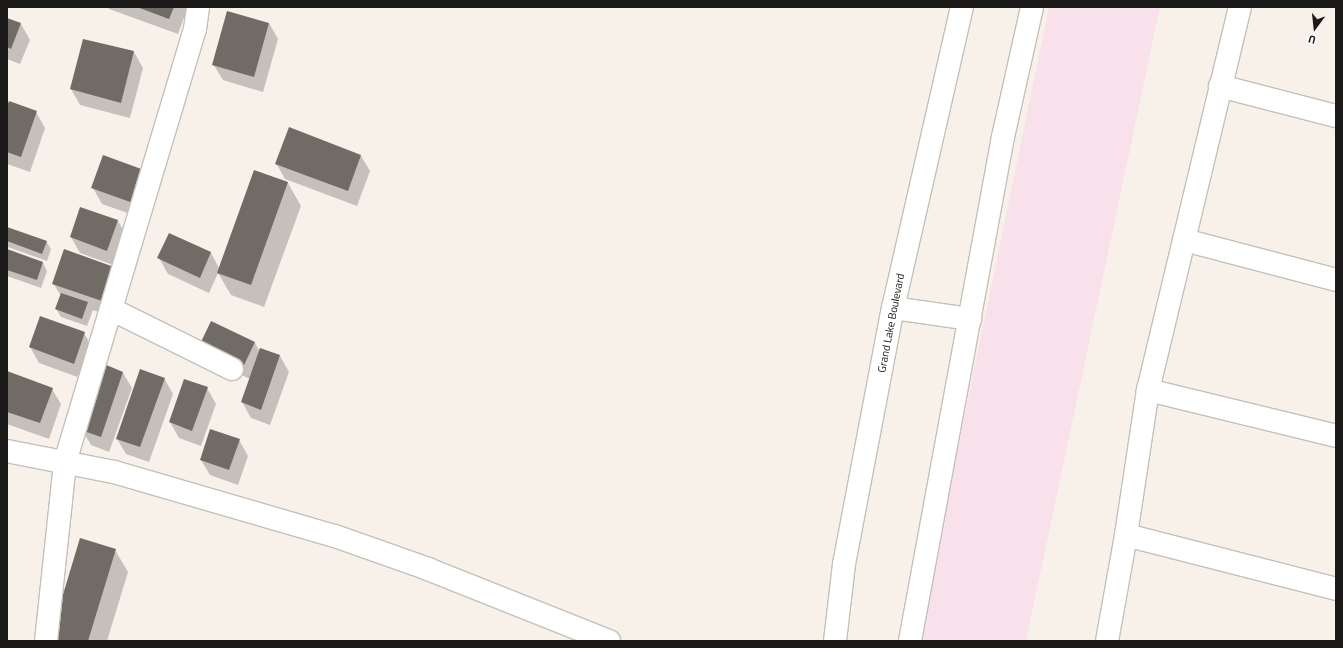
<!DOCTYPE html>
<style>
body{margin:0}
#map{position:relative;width:1343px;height:648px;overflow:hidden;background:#f7f1ea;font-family:"Titillium Web",sans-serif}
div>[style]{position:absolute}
.commercial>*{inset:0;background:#f9e1eb}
.shadow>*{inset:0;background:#0003}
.building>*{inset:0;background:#706b64}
.roads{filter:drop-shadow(1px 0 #c5c0b9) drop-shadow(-1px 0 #c5c0b9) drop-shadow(0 1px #c5c0b9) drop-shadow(0 -1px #c5c0b9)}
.minor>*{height:22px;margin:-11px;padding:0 11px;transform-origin:11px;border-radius:11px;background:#fff}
span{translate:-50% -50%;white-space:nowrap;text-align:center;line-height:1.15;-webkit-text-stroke:4px #fff;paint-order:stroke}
.street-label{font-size:11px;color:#1c1a18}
.frame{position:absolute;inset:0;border:8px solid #1c1a18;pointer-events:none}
.north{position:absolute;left:1295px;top:8px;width:40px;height:40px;-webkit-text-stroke:3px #fff;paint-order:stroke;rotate:195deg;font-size:11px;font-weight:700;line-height:16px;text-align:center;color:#1c1a18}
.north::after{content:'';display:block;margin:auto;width:14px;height:18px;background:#1c1a18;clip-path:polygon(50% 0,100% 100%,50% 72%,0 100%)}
</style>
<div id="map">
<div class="commercial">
<i style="clip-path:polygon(1049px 7px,1160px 7px,1026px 641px,918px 641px)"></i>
</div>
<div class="shadow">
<i style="clip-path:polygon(108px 7px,188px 7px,178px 34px,109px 9px)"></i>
<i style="clip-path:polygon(7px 19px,21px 24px,30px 40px,20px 64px,7px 59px)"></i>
<i style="clip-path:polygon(269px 23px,278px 39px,263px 92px,223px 80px,213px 64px)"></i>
<i style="clip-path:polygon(134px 52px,143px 68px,130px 118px,80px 105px,71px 89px)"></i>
<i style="clip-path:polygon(7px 109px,36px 112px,45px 128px,30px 172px,7px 164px)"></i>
<i style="clip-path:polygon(104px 156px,142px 218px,102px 204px,93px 188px)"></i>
<i style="clip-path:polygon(361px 156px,370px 171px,357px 206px,285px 179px,276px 163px)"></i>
<i style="clip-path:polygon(255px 171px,288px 183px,301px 206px,264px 307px,231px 295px,218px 273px,209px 293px,168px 274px,159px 258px,169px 234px,211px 253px,219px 268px)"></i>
<i style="clip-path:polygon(81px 208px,118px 221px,127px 237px,116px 266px,80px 253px,71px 237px)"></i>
<i style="clip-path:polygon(7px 228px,46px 241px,51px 249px,47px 261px,8px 247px)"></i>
<i style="clip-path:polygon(7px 250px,43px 263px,47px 271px,41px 288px,7px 276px)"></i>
<i style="clip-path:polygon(113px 268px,111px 316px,93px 310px,87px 326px,61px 317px,56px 309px,61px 296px,53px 283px)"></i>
<i style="clip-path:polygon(212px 322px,255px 343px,260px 352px,280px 356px,289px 372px,270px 425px,251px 418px,242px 402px,250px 379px,210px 360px)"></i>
<i style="clip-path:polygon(84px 333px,93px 349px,83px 379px,39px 363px,30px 347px)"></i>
<i style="clip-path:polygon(7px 372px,52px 389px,61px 404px,49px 439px,7px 424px)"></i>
<i style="clip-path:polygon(123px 373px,132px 388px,109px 452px,91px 445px,82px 430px)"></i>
<i style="clip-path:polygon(164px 378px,173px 394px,149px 462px,126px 454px,117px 439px)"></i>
<i style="clip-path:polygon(185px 380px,207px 388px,216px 404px,201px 446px,179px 438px,170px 422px)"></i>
<i style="clip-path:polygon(239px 440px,248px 456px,238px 485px,210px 475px,201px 460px)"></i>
<i style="clip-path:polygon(115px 550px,128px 572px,107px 641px,50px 641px)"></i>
</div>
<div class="building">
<i style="clip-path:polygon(137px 7px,174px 7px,169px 19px)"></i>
<i style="clip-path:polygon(227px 11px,269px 23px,254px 77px,212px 65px)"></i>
<i style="clip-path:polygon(7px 18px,21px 23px,11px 49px,7px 47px)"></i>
<i style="clip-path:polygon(83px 39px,134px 51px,121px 103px,70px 89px)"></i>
<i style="clip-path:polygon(9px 101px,37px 111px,21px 157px,7px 152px,7px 106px)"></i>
<i style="clip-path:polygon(289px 127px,361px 155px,348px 191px,275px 164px)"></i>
<i style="clip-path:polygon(103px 155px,144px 170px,133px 203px,91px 188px)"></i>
<i style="clip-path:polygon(254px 170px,288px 182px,251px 285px,217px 273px)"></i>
<i style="clip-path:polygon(80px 207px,118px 220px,107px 251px,70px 237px)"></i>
<i style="clip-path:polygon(7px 227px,47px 241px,42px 254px,7px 241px)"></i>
<i style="clip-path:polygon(169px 233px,211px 252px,200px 278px,157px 258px)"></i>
<i style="clip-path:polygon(7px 249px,43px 262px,37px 280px,7px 270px)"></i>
<i style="clip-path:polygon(64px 249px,114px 267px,102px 301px,52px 284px)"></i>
<i style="clip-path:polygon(61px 293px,88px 302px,82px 319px,55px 309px)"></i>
<i style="clip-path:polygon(40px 316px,85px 332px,74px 364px,29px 347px)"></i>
<i style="clip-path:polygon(211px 321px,255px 342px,244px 365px,200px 344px)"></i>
<i style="clip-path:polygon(260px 348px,280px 355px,261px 410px,241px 402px)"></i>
<i style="clip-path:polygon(104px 364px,123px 372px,101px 437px,81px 430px)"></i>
<i style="clip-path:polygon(140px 369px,165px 378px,140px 447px,116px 439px)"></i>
<i style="clip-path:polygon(7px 371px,53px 388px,40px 423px,7px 412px)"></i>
<i style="clip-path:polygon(184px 379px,208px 387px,192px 431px,169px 422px)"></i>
<i style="clip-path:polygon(210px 429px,240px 439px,229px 470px,200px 460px)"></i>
<i style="clip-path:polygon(80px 538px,116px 549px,88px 641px,49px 641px)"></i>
</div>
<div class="roads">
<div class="minor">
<i style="left:1220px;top:86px;width:120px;rotate:14.5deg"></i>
<i style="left:1184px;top:240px;width:157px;rotate:14.7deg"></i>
<i style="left:893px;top:308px;width:78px;rotate:8.1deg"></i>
<i style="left:111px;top:309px;width:135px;rotate:26.4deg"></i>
<i style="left:1148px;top:390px;width:194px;rotate:13.7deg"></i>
<i style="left:7px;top:451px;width:109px;rotate:11.1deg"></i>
<i style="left:114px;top:472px;width:230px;rotate:16.2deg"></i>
<i style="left:335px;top:536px;width:99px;rotate:19.5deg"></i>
<i style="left:428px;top:569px;width:195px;rotate:21.7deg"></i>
<i style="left:1126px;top:535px;width:217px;rotate:14.4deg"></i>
<i style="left:46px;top:641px;width:180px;rotate:-83.9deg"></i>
<i style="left:65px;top:462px;width:452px;rotate:-73.3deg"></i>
<i style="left:195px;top:29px;width:22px;rotate:-82deg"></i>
<i style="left:835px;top:641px;width:78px;rotate:-83.3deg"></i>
<i style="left:844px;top:564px;width:261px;rotate:-79.2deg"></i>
<i style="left:893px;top:308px;width:309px;rotate:-77.1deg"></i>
<i style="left:910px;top:641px;width:513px;rotate:-79.55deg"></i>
<i style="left:1003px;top:137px;width:133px;rotate:-77.4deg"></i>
<i style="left:1107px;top:641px;width:108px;rotate:-79.8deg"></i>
<i style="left:1126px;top:535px;width:147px;rotate:-81.4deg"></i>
<i style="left:1148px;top:390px;width:394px;rotate:-76.5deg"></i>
</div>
</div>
<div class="street-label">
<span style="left:891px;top:323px;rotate:-79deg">Grand Lake Boulevard</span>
</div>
<div class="frame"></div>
<div class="north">U</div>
</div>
